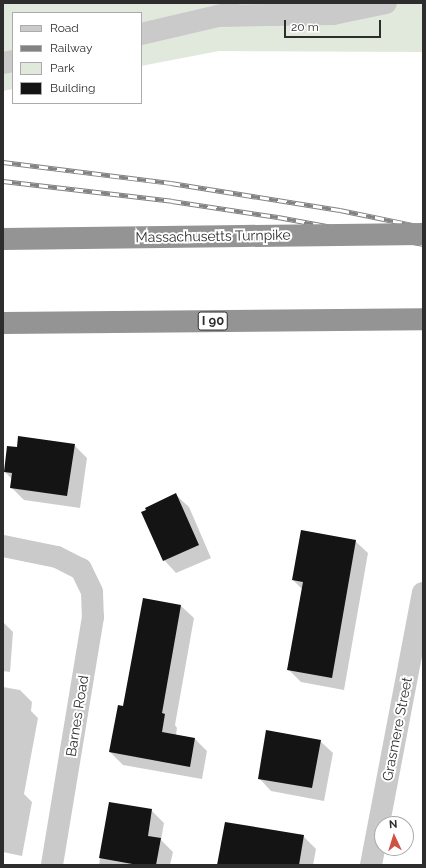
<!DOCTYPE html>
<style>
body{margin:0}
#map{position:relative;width:426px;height:868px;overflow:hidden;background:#fff;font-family:Raleway,sans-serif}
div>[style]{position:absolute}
.green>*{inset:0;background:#e1e9dc}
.shadow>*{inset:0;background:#0003}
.building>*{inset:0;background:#141414}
.minor>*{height:22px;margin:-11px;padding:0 11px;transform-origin:11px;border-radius:11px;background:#cacaca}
.tertiary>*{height:22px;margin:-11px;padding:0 11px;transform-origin:11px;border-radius:11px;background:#cacaca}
.motorway>*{height:22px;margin:-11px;padding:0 11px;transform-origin:11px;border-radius:11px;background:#949494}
.rail>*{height:4.5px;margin-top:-2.25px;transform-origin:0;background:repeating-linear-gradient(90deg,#fff 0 9px,#828282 0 18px);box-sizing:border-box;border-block:1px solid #828282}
.motorway-bridge>*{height:22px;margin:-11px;padding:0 11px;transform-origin:11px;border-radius:11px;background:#949494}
span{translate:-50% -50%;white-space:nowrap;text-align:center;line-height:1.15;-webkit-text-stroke:4px #fff;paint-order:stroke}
.shield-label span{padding:1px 3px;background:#fff;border:1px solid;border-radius:3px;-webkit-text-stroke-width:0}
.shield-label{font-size:13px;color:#2d2d2d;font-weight:700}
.street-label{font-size:14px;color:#2d2d2d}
.frame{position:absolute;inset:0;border:4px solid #2d2d2d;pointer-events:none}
.legend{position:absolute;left:12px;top:12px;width:130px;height:92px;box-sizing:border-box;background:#fff;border:1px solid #ababab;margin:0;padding:5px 7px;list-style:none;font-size:12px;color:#2d2d2d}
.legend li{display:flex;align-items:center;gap:8px;height:20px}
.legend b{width:20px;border:1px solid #ababab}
.north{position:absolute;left:374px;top:816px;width:40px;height:40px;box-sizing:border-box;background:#fff;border:1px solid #ababab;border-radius:50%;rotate:356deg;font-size:11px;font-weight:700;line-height:16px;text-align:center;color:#2d2d2d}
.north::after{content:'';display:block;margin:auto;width:14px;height:18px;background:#d05243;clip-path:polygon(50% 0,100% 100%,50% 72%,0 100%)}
.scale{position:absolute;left:284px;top:20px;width:97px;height:18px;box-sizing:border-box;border:2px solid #2d2d2d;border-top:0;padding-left:5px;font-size:12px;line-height:14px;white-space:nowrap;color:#2d2d2d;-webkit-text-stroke:3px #fff;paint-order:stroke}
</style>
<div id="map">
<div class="green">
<i style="clip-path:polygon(3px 3px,423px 3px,423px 52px,219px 51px,141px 66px,141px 13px,13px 13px,13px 89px,3px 91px)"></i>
</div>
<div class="shadow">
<i style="clip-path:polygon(74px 445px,87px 458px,80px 508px,24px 500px,11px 487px,12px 479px,5px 472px)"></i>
<i style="clip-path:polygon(176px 495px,189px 507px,211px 558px,176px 573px,164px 560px)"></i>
<i style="clip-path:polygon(355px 541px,368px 553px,344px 690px,301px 682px,288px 669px,302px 589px,293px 580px)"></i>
<i style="clip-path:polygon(144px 600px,181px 606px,194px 618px,175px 725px,177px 728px,176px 735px,195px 739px,207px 751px,202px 779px,123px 765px,110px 752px,124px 708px)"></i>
<i style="clip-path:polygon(3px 622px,13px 632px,10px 672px,3px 671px)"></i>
<i style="clip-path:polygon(3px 687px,20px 690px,32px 702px,31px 711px,38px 718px,24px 794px,32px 802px,22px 856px,3px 852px)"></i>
<i style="clip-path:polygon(320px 741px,333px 753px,324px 801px,271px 791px,259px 778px)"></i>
<i style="clip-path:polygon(110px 803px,151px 810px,164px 823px,161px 840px,173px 852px,170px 865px,99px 865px)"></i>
<i style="clip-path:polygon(303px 836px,316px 849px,313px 865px,218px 865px)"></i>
</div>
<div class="building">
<i style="clip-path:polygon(18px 436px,75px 444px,67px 496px,10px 488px,12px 473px,4px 472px,7px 446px,17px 447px)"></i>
<i style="clip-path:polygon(176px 493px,199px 545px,163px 561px,141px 512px,146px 510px,145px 508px)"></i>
<i style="clip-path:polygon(301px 530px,356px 540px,332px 678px,287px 670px,303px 582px,292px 580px)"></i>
<i style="clip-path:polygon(143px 598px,181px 605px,162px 713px,165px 714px,162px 732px,195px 738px,190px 767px,109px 752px,118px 705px,123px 706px)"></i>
<i style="clip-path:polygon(266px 730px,321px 740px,312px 788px,258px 779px)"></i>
<i style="clip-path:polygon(109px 802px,152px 809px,148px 836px,161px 838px,156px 865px,138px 865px,99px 858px)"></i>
<i style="clip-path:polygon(225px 822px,304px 835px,299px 865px,217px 865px)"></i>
</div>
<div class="minor">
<i style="left:3px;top:546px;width:55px;rotate:11.5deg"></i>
<i style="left:57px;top:557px;width:27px;rotate:27deg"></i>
<i style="left:81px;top:569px;width:25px;rotate:64deg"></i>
<i style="left:92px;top:592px;width:25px;rotate:88deg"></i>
<i style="left:93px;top:617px;width:251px;rotate:99.4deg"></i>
<i style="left:371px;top:865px;width:277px;rotate:-79.2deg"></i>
</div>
<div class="tertiary">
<i style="left:218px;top:16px;width:115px;rotate:-1deg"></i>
<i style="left:333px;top:14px;width:54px;rotate:-11.7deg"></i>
<i style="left:141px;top:34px;width:79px;rotate:-13.2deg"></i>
<i style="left:218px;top:16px;width:14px;rotate:-17deg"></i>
<i style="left:3px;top:63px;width:10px;rotate:-11deg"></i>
</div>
<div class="motorway">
<i style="left:3px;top:239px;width:240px;rotate:-0.7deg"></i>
<i style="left:3px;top:323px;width:420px;rotate:-0.5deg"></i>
</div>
<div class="rail">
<i style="left:3px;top:162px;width:169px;rotate:7.1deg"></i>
<i style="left:171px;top:183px;width:171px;rotate:9.1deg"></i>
<i style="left:340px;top:210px;width:85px;rotate:11.6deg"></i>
<i style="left:3px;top:181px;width:170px;rotate:6.7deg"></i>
<i style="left:172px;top:201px;width:107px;rotate:8.6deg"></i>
<i style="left:278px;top:217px;width:147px;rotate:10.5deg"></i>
</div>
<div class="motorway-bridge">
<i style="left:243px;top:236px;width:180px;rotate:-0.6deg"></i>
</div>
<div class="shield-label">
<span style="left:213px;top:321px">I 90</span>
</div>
<div class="street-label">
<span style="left:213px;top:236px;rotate:-1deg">Massachusetts Turnpike</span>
<span style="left:77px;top:716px;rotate:-81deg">Barnes Road</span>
<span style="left:397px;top:729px;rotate:-79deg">Grasmere Street</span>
</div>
<div class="frame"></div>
<ul class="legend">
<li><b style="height:5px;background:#cacaca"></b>Road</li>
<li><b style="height:5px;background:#828282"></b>Railway</li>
<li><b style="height:11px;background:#e1e9dc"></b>Park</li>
<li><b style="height:11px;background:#141414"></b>Building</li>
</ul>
<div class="north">N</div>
<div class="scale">20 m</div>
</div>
